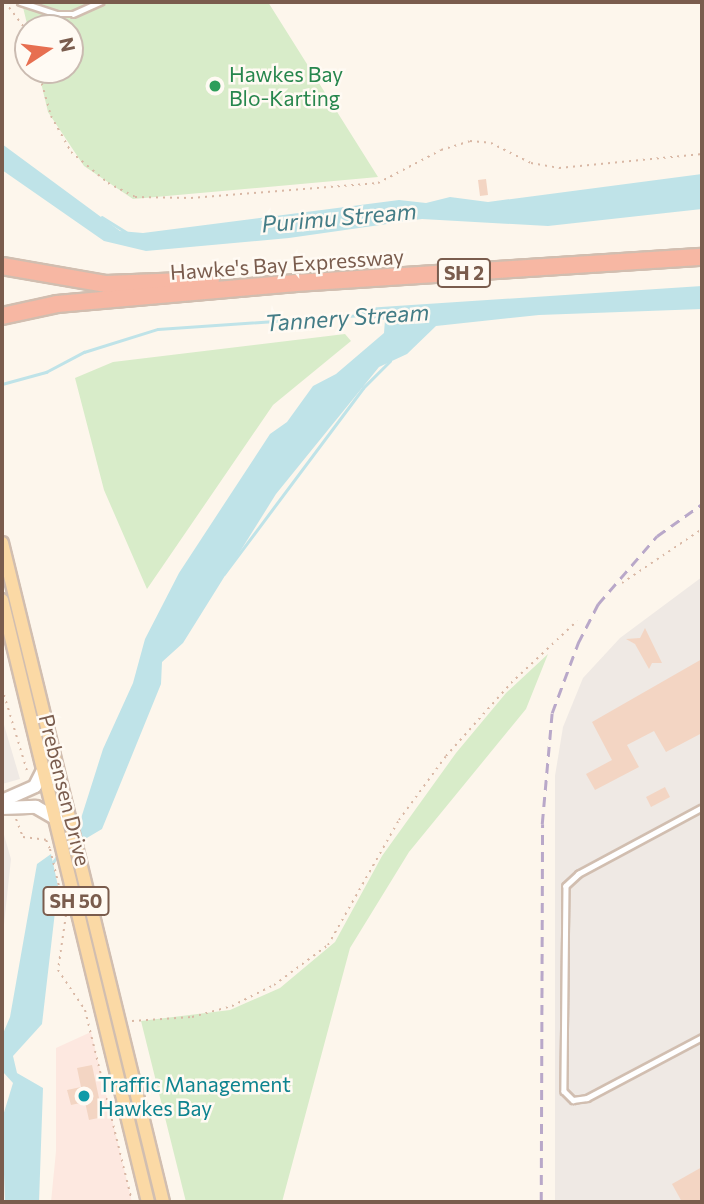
<!DOCTYPE html>
<style>
body{margin:0}
#map{position:relative;width:704px;height:1204px;overflow:hidden;background:#fdf6ec;font-family:Commissioner,sans-serif}
div>[style]{position:absolute}
.commercial>*{inset:0;background:#fde8e0}
.industrial>*{inset:0;background:#efe9e4}
.green>*{inset:0;background:#d8ecc9}
.water>*{inset:0;background:#bfe3e8}
.stream>*{height:2.5px;margin:-1.25px;padding:0 1.25px;transform-origin:1.25px;border-radius:1.25px;background:#bfe3e8}
.building>*{inset:0;background:#f3d5c3}
.path>*{height:2px;margin-top:-1px;transform-origin:0;background:repeating-linear-gradient(90deg,#d9b8a5 0 2px,transparent 0 7px)}
.roads{filter:drop-shadow(2px 0 #d1beb0) drop-shadow(-2px 0 #d1beb0) drop-shadow(0 2px #d1beb0) drop-shadow(0 -2px #d1beb0)}
.lane>*{height:4.5px;margin:-2.25px;padding:0 2.25px;transform-origin:2.25px;border-radius:2.25px;background:#fff}
.secondary>*{height:12px;margin:-6px;padding:0 6px;transform-origin:6px;border-radius:6px;background:#fff}
.primary>*{height:12px;margin:-6px;padding:0 6px;transform-origin:6px;border-radius:6px;background:#fbd9a5}
.highway>*{height:16px;margin:-8px;padding:0 8px;transform-origin:8px;border-radius:8px;background:#f7b7a3}
.rail>*{height:2.5px;margin-top:-1.25px;transform-origin:0;background:repeating-linear-gradient(90deg,#b9a8c9 0 10px,transparent 0 17px)}
.dots>*{width:19px;height:19px;translate:-50% -50%;box-sizing:border-box;border:4px solid #fffaf3;border-radius:50%}
span{translate:-50% -50%;white-space:nowrap;text-align:center;line-height:1.15;-webkit-text-stroke:5px #fffaf3;paint-order:stroke}
.shield-label span{padding:2px 5px;background:#fffaf3;border:2px solid;border-radius:5px;-webkit-text-stroke-width:0}
.shield-label{font-size:19px;color:#7a5c4d;font-weight:700}
.leisure-label{font-size:21px;color:#27864d}
.left{translate:0 -50%;text-align:left}
.street-label{font-size:21px;color:#7a5c4d}
.culture-label{font-size:21px;color:#0d838f}
.water-label{font-size:23px;color:#437c86;font-style:italic}
.frame{position:absolute;inset:0;border:4px solid #7a5c4d;pointer-events:none}
.north{position:absolute;left:14px;top:14px;width:70px;height:70px;box-sizing:border-box;background:#fffaf3;border:2px solid #cabbb1;border-radius:50%;rotate:77deg;font-size:19px;font-weight:700;line-height:28px;text-align:center;color:#7a5c4d}
.north::after{content:'';display:block;margin:auto;width:24px;height:32px;background:#e76f51;clip-path:polygon(50% 0,100% 100%,50% 72%,0 100%)}
</style>
<div id="map">
<div class="commercial">
<i style="clip-path:polygon(91px 1032px,132px 1202px,51px 1202px,56px 1151px,56px 1048px)"></i>
</div>
<div class="industrial">
<i style="clip-path:polygon(702px 577px,702px 1202px,555px 1202px,555px 776px,563px 727px,583px 678px,620px 638px)"></i>
<i style="clip-path:polygon(2px 718px,20px 779px,2px 784px)"></i>
<i style="clip-path:polygon(2px 828px,11px 859px,2px 943px)"></i>
</div>
<div class="green">
<i style="clip-path:polygon(268px 2px,378px 177px,133px 199px,84px 166px,48px 112px,38px 70px,70px 70px,70px 28px,28px 28px,22px 3px)"></i>
<i style="clip-path:polygon(345px 334px,351px 341px,273px 405px,147px 589px,104px 490px,75px 378px,113px 362px)"></i>
<i style="clip-path:polygon(548px 654px,526px 709px,409px 852px,350px 948px,282px 1202px,186px 1202px,141px 1021px,230px 1010px,280px 988px,335px 942px,382px 856px,456px 753px,506px 693px)"></i>
</div>
<div class="water">
<i style="clip-path:polygon(2px 144px,120px 231px,143px 233px,399px 200px,426px 203px,450px 197px,488px 202px,702px 174px,702px 209px,548px 226px,422px 219px,289px 238px,146px 251px,104px 241px,2px 170px)"></i>
<i style="clip-path:polygon(702px 286px,702px 309px,539px 315px,436px 326px,407px 354px,379px 367px,276px 494px,183px 643px,162px 662px,161px 684px,102px 829px,80px 842px,77px 831px,103px 749px,133px 683px,145px 639px,179px 573px,270px 434px,287px 422px,313px 386px,336px 374px,384px 333px,385px 320px,358px 316px,366px 308px)"></i>
<i style="clip-path:polygon(51px 854px,58px 886px,42px 1024px,13px 1056px,17px 1073px,43px 1088px,39px 1202px,5px 1202px,2px 1119px,13px 1083px,3px 1072px,2px 1036px,10px 1017px,37px 864px)"></i>
</div>
<div class="stream">
<i style="left:102px;top:217px;width:28px;rotate:32deg"></i>
<i style="left:2px;top:384px;width:46px;rotate:-15.3deg"></i>
<i style="left:46px;top:372px;width:43px;rotate:-27.8deg"></i>
<i style="left:84px;top:352px;width:77px;rotate:-17.3deg"></i>
<i style="left:158px;top:329px;width:204px;rotate:-3.9deg"></i>
<i style="left:224px;top:574px;width:232px;rotate:-53.2deg"></i>
<i style="left:363px;top:388px;width:38px;rotate:-45deg"></i>
<i style="left:51px;top:865px;width:9px;rotate:-54deg"></i>
</div>
<div class="building">
<i style="clip-path:polygon(486px 179px,488px 195px,480px 196px,478px 180px)"></i>
<i style="clip-path:polygon(645px 628px,662px 663px,652px 663px,649px 669px,635px 644px,626px 639px,640px 638px)"></i>
<i style="clip-path:polygon(702px 659px,702px 733px,666px 752px,654px 731px,627px 745px,639px 767px,595px 790px,586px 774px,612px 760px,592px 722px)"></i>
<i style="clip-path:polygon(665px 787px,670px 797px,651px 807px,646px 797px)"></i>
<i style="clip-path:polygon(92px 1065px,103px 1117px,89px 1120px,85px 1102px,71px 1105px,67px 1090px,81px 1087px,77px 1068px)"></i>
<i style="clip-path:polygon(702px 1167px,702px 1202px,682px 1202px,672px 1184px)"></i>
</div>
<div class="path">
<i style="left:5px;top:2px;width:38px;rotate:53deg"></i>
<i style="left:38px;top:70px;width:48px;rotate:74.2deg"></i>
<i style="left:51px;top:116px;width:41px;rotate:60.9deg"></i>
<i style="left:71px;top:152px;width:48px;rotate:40deg"></i>
<i style="left:108px;top:183px;width:30px;rotate:27deg"></i>
<i style="left:135px;top:197px;width:56px;rotate:1deg"></i>
<i style="left:191px;top:198px;width:188px;rotate:-4.6deg"></i>
<i style="left:378px;top:183px;width:71px;rotate:-27.6deg"></i>
<i style="left:441px;top:150px;width:30px;rotate:-17deg"></i>
<i style="left:470px;top:141px;width:21px;rotate:5deg"></i>
<i style="left:491px;top:143px;width:45px;rotate:26.6deg"></i>
<i style="left:531px;top:163px;width:28px;rotate:10deg"></i>
<i style="left:559px;top:168px;width:144px;rotate:-5.6deg"></i>
<i style="left:622px;top:583px;width:97px;rotate:-34deg"></i>
<i style="left:2px;top:688px;width:90px;rotate:73.2deg"></i>
<i style="left:16px;top:819px;width:19px;rotate:69deg"></i>
<i style="left:23px;top:837px;width:23px;rotate:7deg"></i>
<i style="left:46px;top:840px;width:10px;rotate:66deg"></i>
<i style="left:50px;top:849px;width:68px;rotate:76.4deg"></i>
<i style="left:66px;top:915px;width:56px;rotate:98.3deg"></i>
<i style="left:58px;top:970px;width:48px;rotate:56deg"></i>
<i style="left:85px;top:1010px;width:198px;rotate:76.2deg"></i>
<i style="left:132px;top:1021px;width:60px;rotate:-3.8deg"></i>
<i style="left:192px;top:1017px;width:41px;rotate:-15.4deg"></i>
<i style="left:232px;top:1006px;width:47px;rotate:-26.6deg"></i>
<i style="left:274px;top:985px;width:67px;rotate:-36.5deg"></i>
<i style="left:328px;top:945px;width:144px;rotate:-60.4deg"></i>
<i style="left:399px;top:820px;width:79px;rotate:-53.7deg"></i>
<i style="left:446px;top:756px;width:98px;rotate:-48.3deg"></i>
<i style="left:511px;top:683px;width:91px;rotate:-43.2deg"></i>
</div>
<div class="roads">
<div class="lane">
<i style="left:20px;top:2px;width:38px;rotate:18deg"></i>
<i style="left:56px;top:14px;width:17px"></i>
<i style="left:73px;top:14px;width:30px;rotate:-24deg"></i>
<i style="left:702px;top:808px;width:140px;rotate:151.8deg"></i>
<i style="left:579px;top:874px;width:18px;rotate:137deg"></i>
<i style="left:566px;top:886px;width:205px;rotate:90.6deg"></i>
<i style="left:564px;top:1091px;width:13px;rotate:45deg"></i>
<i style="left:573px;top:1100px;width:14px;rotate:-8deg"></i>
<i style="left:587px;top:1098px;width:130px;rotate:-27.9deg"></i>
</div>
<div class="secondary">
<i style="left:2px;top:801px;width:36px;rotate:-24deg"></i>
<i style="left:35px;top:786px;width:20px;rotate:-63deg"></i>
<i style="left:2px;top:808px;width:34px;rotate:-2deg"></i>
<i style="left:36px;top:807px;width:24px;rotate:30deg"></i>
</div>
<div class="primary">
<i style="left:2px;top:543px;width:678px;rotate:76.27deg"></i>
<i style="left:2px;top:600px;width:619px;rotate:76.37deg"></i>
</div>
<div class="highway">
<i style="left:2px;top:266px;width:106px;rotate:9.8deg"></i>
<i style="left:106px;top:284px;width:105px;rotate:-2.2deg"></i>
<i style="left:2px;top:316px;width:56px;rotate:-12.3deg"></i>
<i style="left:57px;top:304px;width:240px;rotate:-5deg"></i>
<i style="left:296px;top:283px;width:407px;rotate:-3.7deg"></i>
</div>
</div>
<div class="rail">
<i style="left:541px;top:1202px;width:378px;rotate:-89.8deg"></i>
<i style="left:542px;top:824px;width:111px;rotate:-84.9deg"></i>
<i style="left:552px;top:713px;width:75px;rotate:-69.6deg"></i>
<i style="left:578px;top:643px;width:44px;rotate:-62.9deg"></i>
<i style="left:598px;top:604px;width:90px;rotate:-49.1deg"></i>
<i style="left:657px;top:536px;width:55px;rotate:-35.4deg"></i>
</div>
<div class="dots">
<i style="left:215px;top:86px;background:#2e9e5b"></i>
<i style="left:84px;top:1096px;background:#0f9aa8"></i>
</div>
<div class="shield-label">
<span style="left:464px;top:273px">SH 2</span>
<span style="left:76px;top:901px">SH 50</span>
</div>
<div class="leisure-label">
<span class="left" style="left:229px;top:86px">Hawkes Bay<br>Blo-Karting</span>
</div>
<div class="street-label">
<span style="left:287px;top:264px;rotate:-4deg">Hawke's Bay Expressway</span>
<span style="left:65px;top:790px;rotate:76deg">Prebensen Drive</span>
</div>
<div class="culture-label">
<span class="left" style="left:98px;top:1096px">Traffic Management<br>Hawkes Bay</span>
</div>
<div class="water-label">
<span style="left:339px;top:217px;rotate:-5deg">Purimu Stream</span>
<span style="left:347px;top:317px;rotate:-4deg">Tannery Stream</span>
</div>
<div class="frame"></div>
<div class="north">N</div>
</div>
